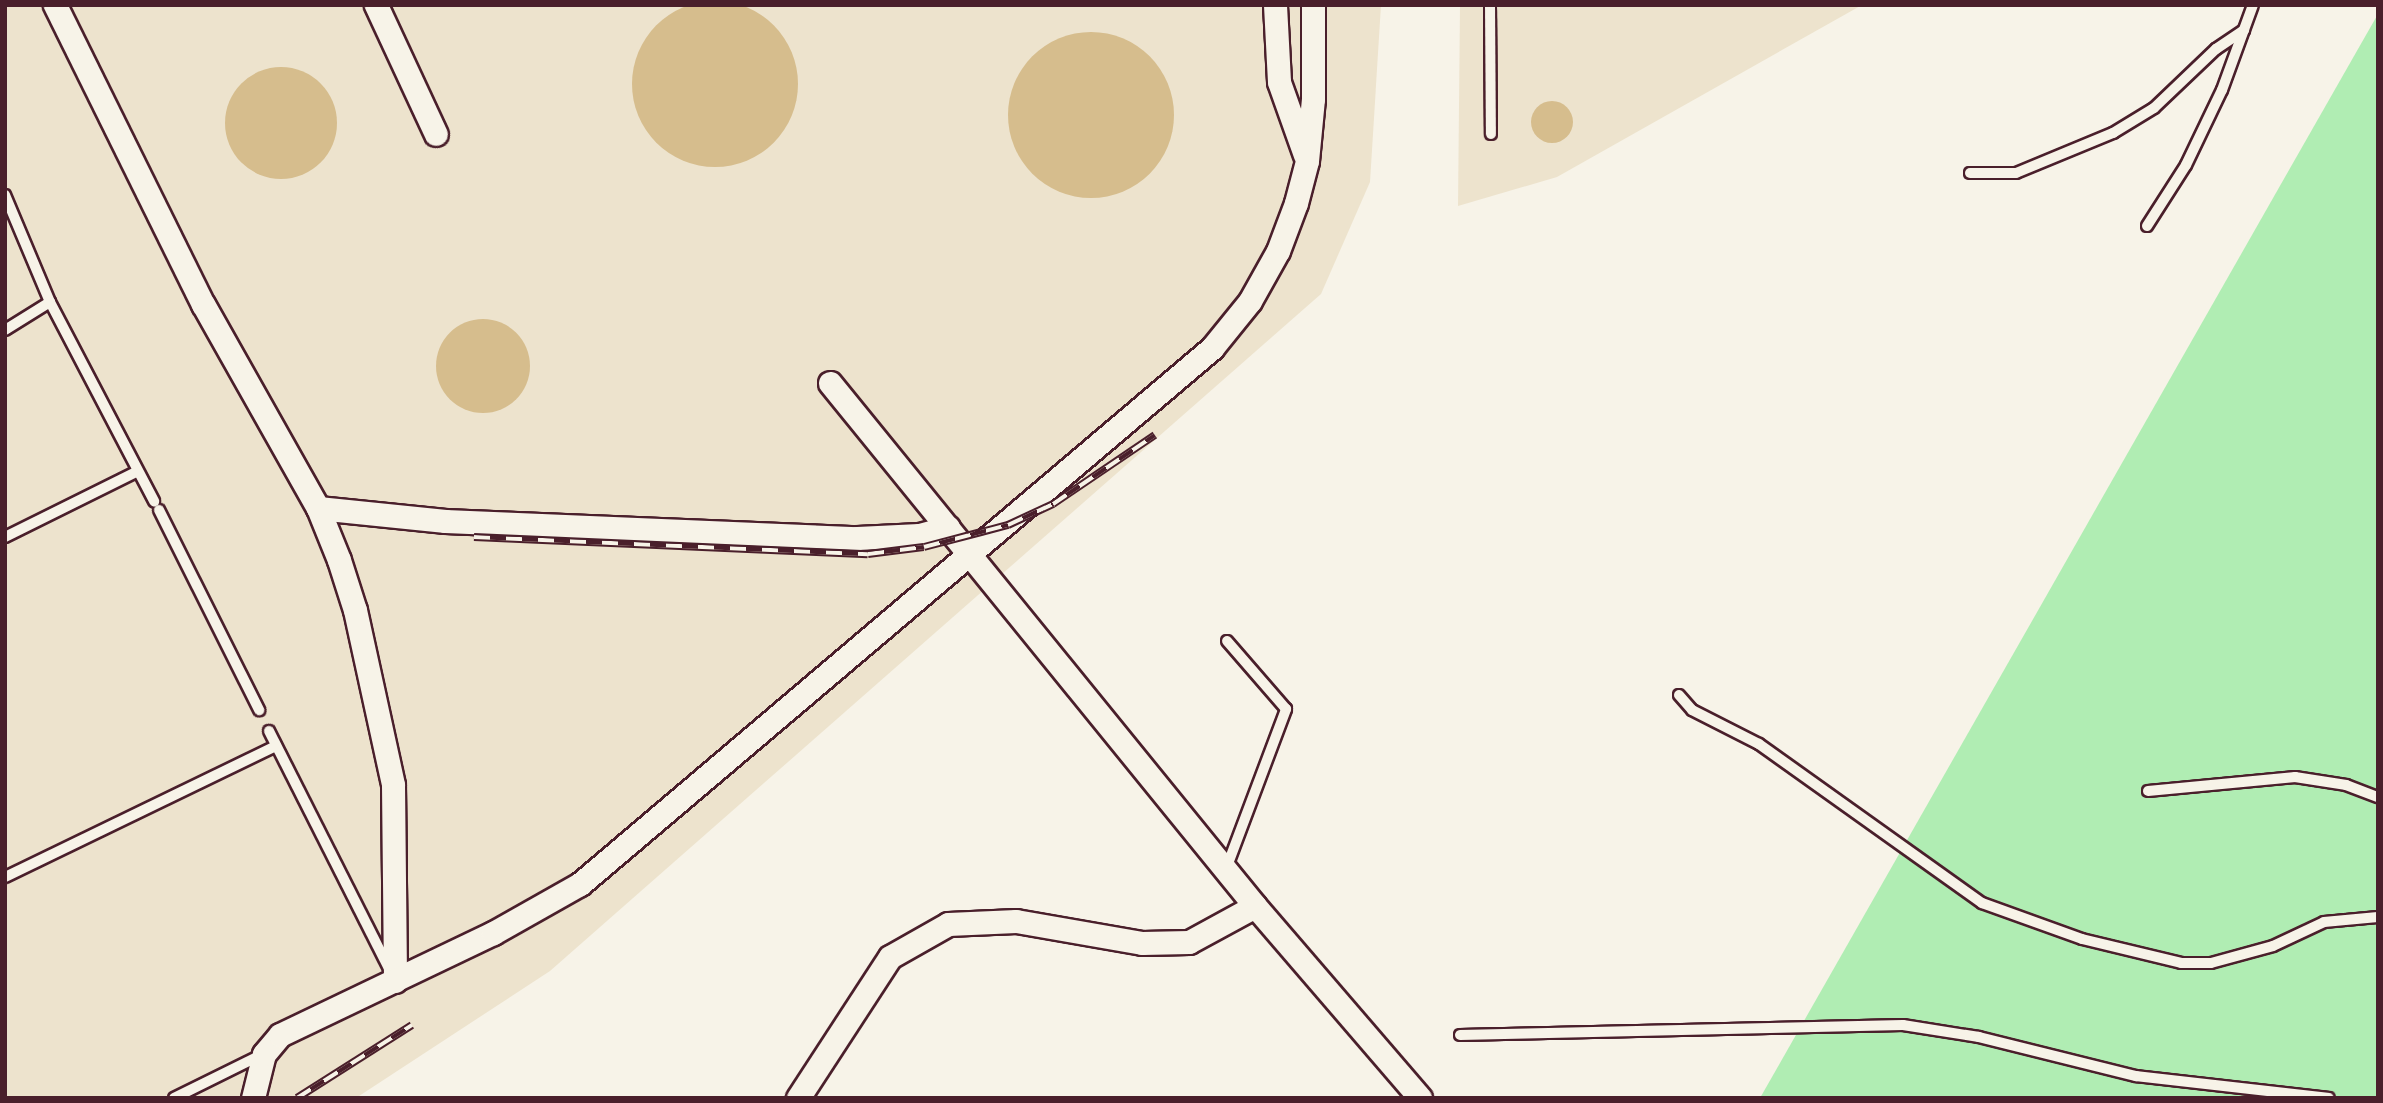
<!DOCTYPE html>
<style>
body{margin:0}
#map{position:relative;width:2383px;height:1103px;overflow:hidden;background:#f7f3e8;font-family:"Patrick Hand",sans-serif}
div>[style]{position:absolute}
.built>*{inset:0;background:#ede3cd}
.green>*{inset:0;background:#b0edb3}
.building>*{inset:0;background:#d6bd8d}
.round{border-radius:50%}
.roads{filter:drop-shadow(2px 0 #4a1f2b) drop-shadow(-2px 0 #4a1f2b) drop-shadow(0 2px #4a1f2b) drop-shadow(0 -2px #4a1f2b)}
.service>*{height:10px;margin:-5px;padding:0 5px;transform-origin:5px;border-radius:5px;background:#f7f3e8}
.minor>*{height:23px;margin:-11.5px;padding:0 11.5px;transform-origin:11.5px;border-radius:11.5px;background:#f7f3e8}
.rail>*{height:8px;margin-top:-4px;transform-origin:0;background:repeating-linear-gradient(90deg,#f7f3e8 0 16px,#4a1f2b 0 32px);box-sizing:border-box;border-block:2px solid #4a1f2b}
span{translate:-50% -50%;white-space:nowrap;text-align:center;line-height:1.15;-webkit-text-stroke:5px #f7f3e8;paint-order:stroke}
.frame{position:absolute;inset:0;border:7px solid #4a1f2b;pointer-events:none}
</style>
<div id="map">
<div class="built">
<i style="clip-path:polygon(5px 5px,1381px 5px,1370px 182px,1321px 294px,550px 971px,356px 1098px,5px 1098px)"></i>
<i style="clip-path:polygon(1460px 5px,1862px 5px,1557px 177px,1458px 206px)"></i>
</div>
<div class="green">
<i style="clip-path:polygon(2378px 14px,2378px 1098px,1760px 1098px)"></i>
</div>
<div class="building">
<i class="round" style="left:632px;top:1px;width:166px;height:166px"></i>
<i class="round" style="left:1008px;top:32px;width:166px;height:166px"></i>
<i class="round" style="left:225px;top:67px;width:112px;height:112px"></i>
<i class="round" style="left:1531px;top:101px;width:42px;height:42px"></i>
<i class="round" style="left:436px;top:319px;width:94px;height:94px"></i>
</div>
<div class="roads">
<div class="service">
<i style="left:1490px;top:5px;width:129px;rotate:89.6deg"></i>
<i style="left:1970px;top:173px;width:46px"></i>
<i style="left:2016px;top:173px;width:105px;rotate:-22.4deg"></i>
<i style="left:2113px;top:133px;width:48px;rotate:-31.4deg"></i>
<i style="left:2154px;top:108px;width:86px;rotate:-43.6deg"></i>
<i style="left:2216px;top:49px;width:34px;rotate:-34deg"></i>
<i style="left:5px;top:195px;width:116px;rotate:67.2deg"></i>
<i style="left:50px;top:302px;width:53px;rotate:148.1deg"></i>
<i style="left:2147px;top:226px;width:72px;rotate:-57.4deg"></i>
<i style="left:2186px;top:165px;width:83px;rotate:-64.4deg"></i>
<i style="left:2222px;top:90px;width:90px;rotate:-70deg"></i>
<i style="left:50px;top:302px;width:225px;rotate:62.4deg"></i>
<i style="left:159px;top:510px;width:224px;rotate:63.4deg"></i>
<i style="left:5px;top:537px;width:148px;rotate:-26.4deg"></i>
<i style="left:1679px;top:695px;width:20px;rotate:49deg"></i>
<i style="left:1692px;top:710px;width:75px;rotate:26.9deg"></i>
<i style="left:1759px;top:744px;width:274px;rotate:35.5deg"></i>
<i style="left:1982px;top:903px;width:106px;rotate:19.8deg"></i>
<i style="left:2082px;top:939px;width:102px;rotate:13.6deg"></i>
<i style="left:2181px;top:963px;width:30px"></i>
<i style="left:2211px;top:963px;width:64px;rotate:-15.3deg"></i>
<i style="left:2273px;top:946px;width:56px;rotate:-25.2deg"></i>
<i style="left:2324px;top:922px;width:54px;rotate:-5.3deg"></i>
<i style="left:269px;top:731px;width:267px;rotate:63.2deg"></i>
<i style="left:2148px;top:791px;width:148px;rotate:-5.4deg"></i>
<i style="left:2295px;top:777px;width:52px;rotate:8.9deg"></i>
<i style="left:2346px;top:785px;width:34px;rotate:21deg"></i>
<i style="left:1226px;top:869px;width:171px;rotate:-69.4deg"></i>
<i style="left:1286px;top:709px;width:90px;rotate:-130.9deg"></i>
<i style="left:5px;top:877px;width:301px;rotate:-25.8deg"></i>
<i style="left:1460px;top:1035px;width:443px;rotate:-1.3deg"></i>
<i style="left:1903px;top:1025px;width:77px;rotate:9deg"></i>
<i style="left:1979px;top:1037px;width:162px;rotate:14deg"></i>
<i style="left:2136px;top:1076px;width:194px;rotate:6.5deg"></i>
<i style="left:174px;top:1098px;width:99px;rotate:-26.3deg"></i>
</div>
<div class="minor">
<i style="left:55px;top:5px;width:334px;rotate:63.7deg"></i>
<i style="left:203px;top:304px;width:234px;rotate:60.6deg"></i>
<i style="left:318px;top:508px;width:56px;rotate:68deg"></i>
<i style="left:339px;top:560px;width:52px;rotate:72.3deg"></i>
<i style="left:355px;top:610px;width:179px;rotate:77.7deg"></i>
<i style="left:393px;top:785px;width:196px;rotate:89.4deg"></i>
<i style="left:376px;top:5px;width:142px;rotate:65.1deg"></i>
<i style="left:1275px;top:5px;width:77px;rotate:87deg"></i>
<i style="left:1279px;top:82px;width:77px;rotate:70.4deg"></i>
<i style="left:830px;top:383px;width:674px;rotate:50.9deg"></i>
<i style="left:1255px;top:906px;width:253px;rotate:49.3deg"></i>
<i style="left:318px;top:508px;width:128px;rotate:5.8deg"></i>
<i style="left:445px;top:521px;width:412px;rotate:2.4deg"></i>
<i style="left:857px;top:538px;width:62px;rotate:-2.8deg"></i>
<i style="left:919px;top:535px;width:30px;rotate:-15deg"></i>
<i style="left:253px;top:1098px;width:45px;rotate:-76deg"></i>
<i style="left:264px;top:1054px;width:25px;rotate:-50deg"></i>
<i style="left:280px;top:1035px;width:236px;rotate:-25.6deg"></i>
<i style="left:493px;top:933px;width:100px;rotate:-29.4deg"></i>
<i style="left:580px;top:884px;width:829px;rotate:-40.3deg"></i>
<i style="left:1212px;top:348px;width:60px;rotate:-51deg"></i>
<i style="left:1250px;top:301px;width:57px;rotate:-60.8deg"></i>
<i style="left:1278px;top:251px;width:51px;rotate:-69.4deg"></i>
<i style="left:1296px;top:203px;width:43px;rotate:-75.3deg"></i>
<i style="left:1307px;top:161px;width:62px;rotate:-84.5deg"></i>
<i style="left:1313px;top:99px;width:94px;rotate:-90deg"></i>
<i style="left:798px;top:1098px;width:168px;rotate:-56.9deg"></i>
<i style="left:890px;top:957px;width:67px;rotate:-29.6deg"></i>
<i style="left:948px;top:924px;width:68px;rotate:-2.5deg"></i>
<i style="left:1016px;top:921px;width:128px;rotate:9.9deg"></i>
<i style="left:1142px;top:943px;width:47px;rotate:-1.2deg"></i>
<i style="left:1189px;top:942px;width:75px;rotate:-28.6deg"></i>
</div>
</div>
<div class="rail">
<i style="left:474px;top:537px;width:394px;rotate:2.5deg"></i>
<i style="left:868px;top:554px;width:56px;rotate:-7.1deg"></i>
<i style="left:924px;top:547px;width:87px;rotate:-14.7deg"></i>
<i style="left:1008px;top:525px;width:50px;rotate:-25deg"></i>
<i style="left:1053px;top:504px;width:123px;rotate:-34.1deg"></i>
<i style="left:297px;top:1098px;width:136px;rotate:-32.4deg"></i>
</div>
<div class="frame"></div>
</div>
